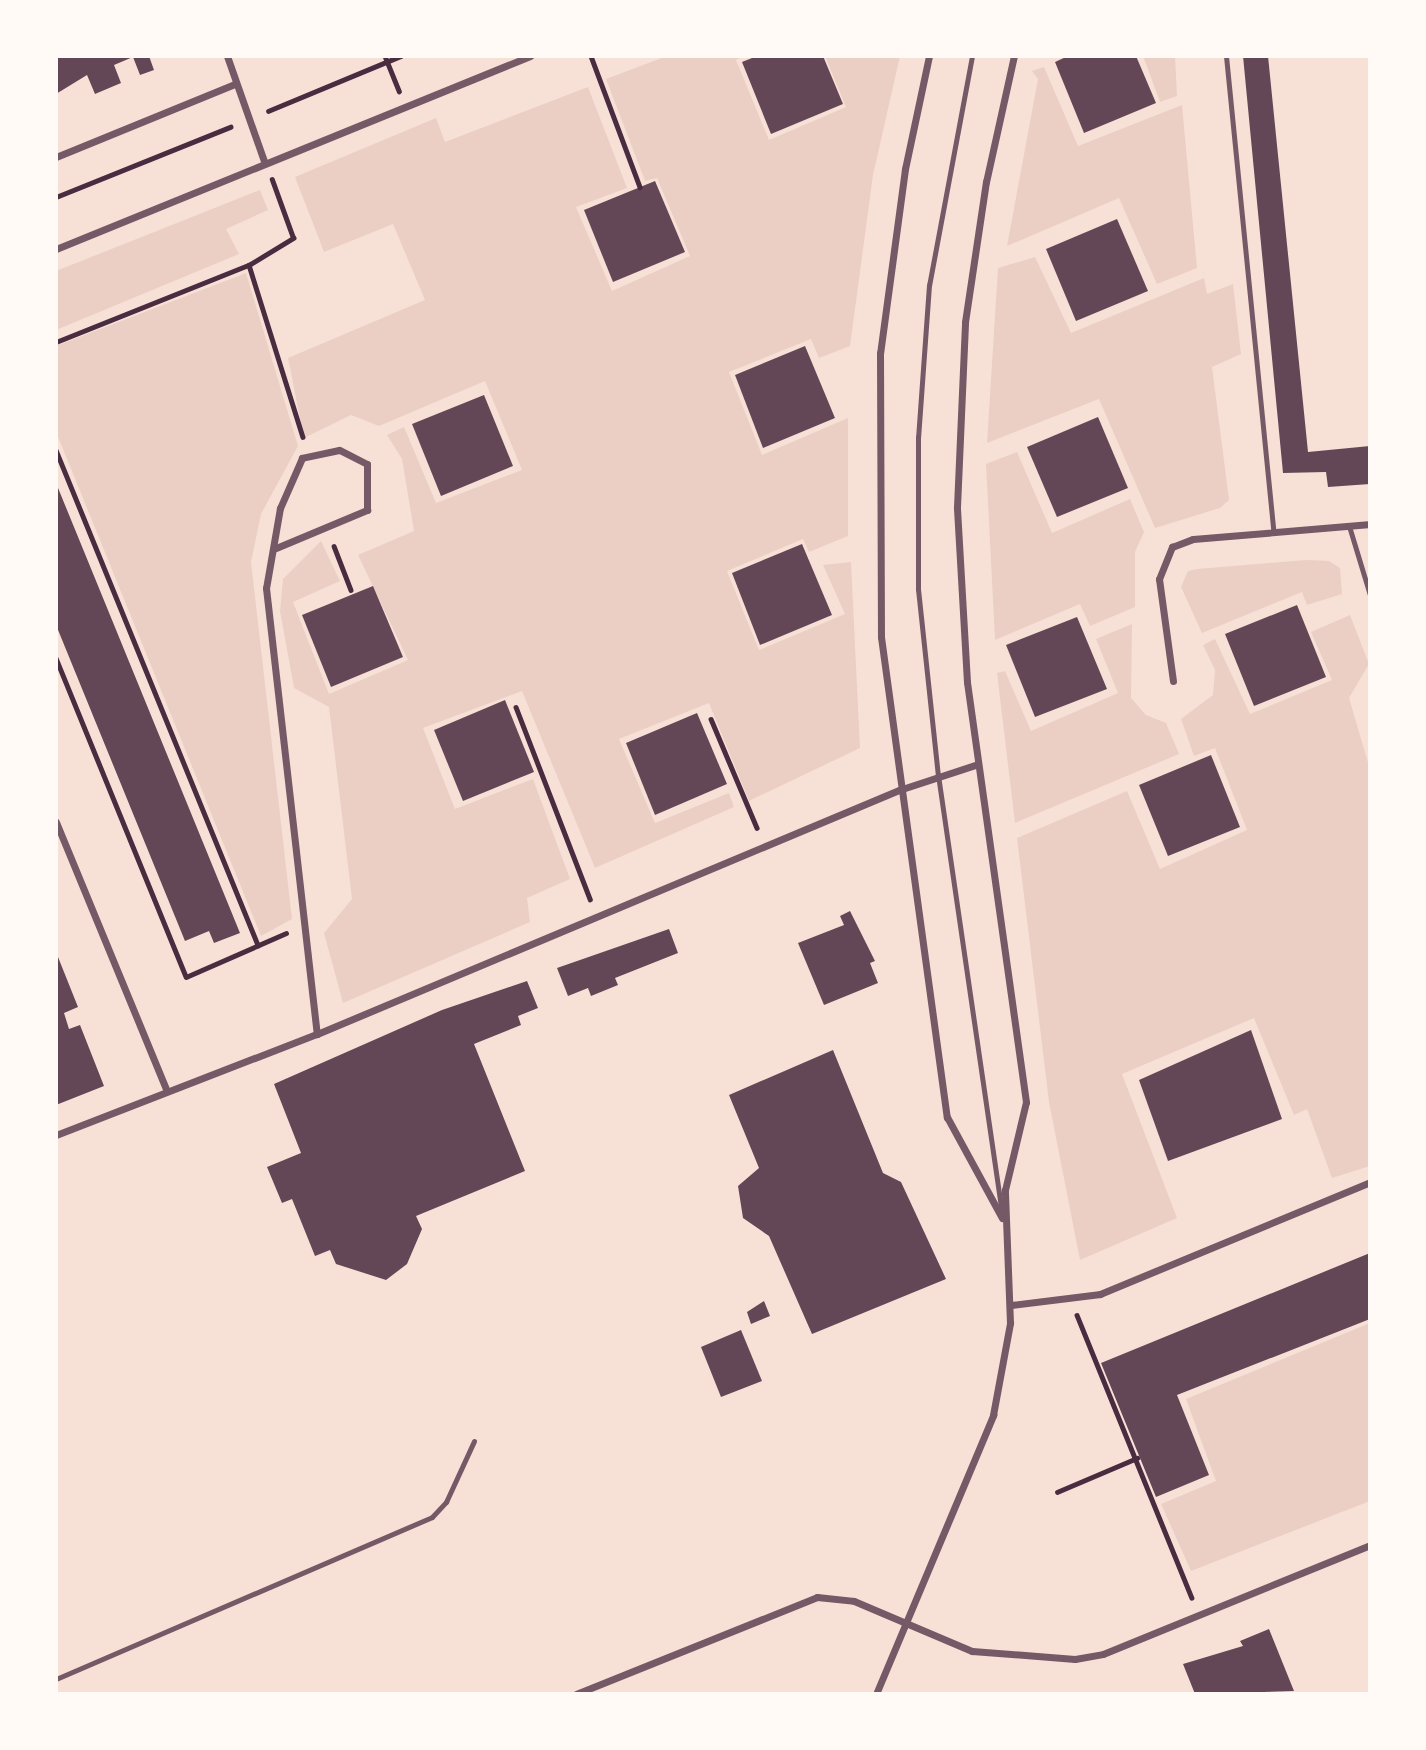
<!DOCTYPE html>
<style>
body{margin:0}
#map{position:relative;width:1426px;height:1750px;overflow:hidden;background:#f7e1d7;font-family:"DejaVu Sans",sans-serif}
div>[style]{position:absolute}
.green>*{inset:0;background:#ebcfc5}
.building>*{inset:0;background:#644757}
.path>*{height:4.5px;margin:-2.25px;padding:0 2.25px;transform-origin:2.25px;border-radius:2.25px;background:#4a2c40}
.service>*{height:5px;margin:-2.5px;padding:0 2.5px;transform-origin:2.5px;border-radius:2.5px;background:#755966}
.minor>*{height:7px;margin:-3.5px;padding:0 3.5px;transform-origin:3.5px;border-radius:3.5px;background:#755966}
span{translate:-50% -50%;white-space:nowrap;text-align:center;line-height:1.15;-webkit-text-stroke:7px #fffaf5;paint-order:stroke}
.frame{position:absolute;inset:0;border:58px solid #fffaf5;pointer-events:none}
</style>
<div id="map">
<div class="green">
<i style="clip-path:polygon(667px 56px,744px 56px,736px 60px,769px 140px,846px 107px,825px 56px,900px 56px,873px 175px,850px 346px,819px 358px,811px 339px,729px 372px,762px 455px,848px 418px,848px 536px,809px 552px,803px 539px,727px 571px,759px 650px,845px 614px,823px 565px,851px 562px,860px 748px,749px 801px,709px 703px,619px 739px,655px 823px,729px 793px,734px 807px,595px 868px,522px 691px,423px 728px,455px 809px,533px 779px,570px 879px,527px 898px,530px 922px,343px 1003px,324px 933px,352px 899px,329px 707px,294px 688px,280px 611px,283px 579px,321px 541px,340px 581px,293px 602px,329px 694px,408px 660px,358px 555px,414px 531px,402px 459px,387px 435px,404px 427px,436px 503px,522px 470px,485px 381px,379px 426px,351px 415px,304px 438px,288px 358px,425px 300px,393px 224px,324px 252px,295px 177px,436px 118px,445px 142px,588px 87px,627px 188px,576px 207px,612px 291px,690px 256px,657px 178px,645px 181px,606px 79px)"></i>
<i style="clip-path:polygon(1143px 56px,1175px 56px,1177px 96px,1160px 102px)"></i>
<i style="clip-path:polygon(1044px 67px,1078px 146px,1182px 105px,1197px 268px,1157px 284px,1119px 198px,1007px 246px,1038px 79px,1032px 71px)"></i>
<i style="clip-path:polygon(260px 190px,268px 210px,226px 229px,239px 254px,56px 330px,56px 271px)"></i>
<i style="clip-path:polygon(1035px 257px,1071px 333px,1204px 278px,1207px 294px,1233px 284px,1241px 354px,1212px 367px,1229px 500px,1220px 508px,1155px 528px,1099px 399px,987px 443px,998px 268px)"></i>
<i style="clip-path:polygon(246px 273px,298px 446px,261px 514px,251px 562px,292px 919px,261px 936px,56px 432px,56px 346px)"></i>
<i style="clip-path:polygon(1017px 452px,1052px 533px,1130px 499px,1144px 532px,1135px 552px,1135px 607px,1090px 626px,1080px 604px,995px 640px,986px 464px)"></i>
<i style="clip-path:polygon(1306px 560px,1329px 561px,1340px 568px,1342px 594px,1307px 605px,1302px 592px,1202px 633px,1181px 587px,1188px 571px,1197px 569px)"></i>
<i style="clip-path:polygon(1350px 615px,1369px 664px,1349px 698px,1370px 769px,1370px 1166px,1332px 1178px,1307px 1109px,1294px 1115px,1254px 1018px,1122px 1074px,1177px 1218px,1080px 1260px,1049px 1102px,1017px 838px,1127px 791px,1160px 869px,1247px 830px,1215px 748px,1194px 756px,1181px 719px,1213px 695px,1215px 670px,1203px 645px,1215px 639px,1250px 714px,1332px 680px,1311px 632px)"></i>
<i style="clip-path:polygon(1132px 624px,1131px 698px,1146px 715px,1166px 723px,1179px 754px,1015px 823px,997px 673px,1005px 671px,1031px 731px,1118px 693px,1096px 639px)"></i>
<i style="clip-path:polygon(1370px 1323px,1370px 1501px,1191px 1571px,1161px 1504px,1216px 1481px,1186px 1399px)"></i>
</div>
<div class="building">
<i style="clip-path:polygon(56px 56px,149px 56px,154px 70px,140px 75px,133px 57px,114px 65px,121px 83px,95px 94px,87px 75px,56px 94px)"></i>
<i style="clip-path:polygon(757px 56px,823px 56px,843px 104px,771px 134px,742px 62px)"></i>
<i style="clip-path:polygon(1068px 56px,1136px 56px,1156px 103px,1084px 133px,1055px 62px)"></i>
<i style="clip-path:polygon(1243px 56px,1268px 56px,1308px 452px,1370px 446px,1370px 484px,1328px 487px,1326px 472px,1283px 473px)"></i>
<i style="clip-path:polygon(655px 181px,685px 252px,613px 282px,584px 210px)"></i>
<i style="clip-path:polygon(1117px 219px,1148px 291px,1076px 321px,1046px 249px)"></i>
<i style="clip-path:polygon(805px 346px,835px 418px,763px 448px,735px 375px)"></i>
<i style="clip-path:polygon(484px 395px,513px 466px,441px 496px,412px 424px)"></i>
<i style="clip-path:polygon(1098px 417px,1128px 488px,1057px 517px,1027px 447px)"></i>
<i style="clip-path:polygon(56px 483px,240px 933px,214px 943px,209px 931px,185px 941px,56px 625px)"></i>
<i style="clip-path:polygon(802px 544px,832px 615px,760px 645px,732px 573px)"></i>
<i style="clip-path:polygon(373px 586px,403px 657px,331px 687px,302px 615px)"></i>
<i style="clip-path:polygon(1297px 605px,1326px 677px,1254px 706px,1225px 634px)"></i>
<i style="clip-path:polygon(1077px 617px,1107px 689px,1035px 717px,1006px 645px)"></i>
<i style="clip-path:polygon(505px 700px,534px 772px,463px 801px,434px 730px)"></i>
<i style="clip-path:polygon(697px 713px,727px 784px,655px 815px,626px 743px)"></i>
<i style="clip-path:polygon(1211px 755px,1240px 827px,1168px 856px,1139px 785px)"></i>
<i style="clip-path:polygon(850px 911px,875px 961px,870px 963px,878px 983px,824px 1005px,798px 943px,844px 925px,840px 916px)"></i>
<i style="clip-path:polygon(669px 929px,678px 953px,615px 978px,618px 985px,591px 996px,588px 988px,568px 996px,557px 968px)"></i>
<i style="clip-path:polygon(56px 952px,78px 1007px,64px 1013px,69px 1029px,80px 1025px,104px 1086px,56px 1105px)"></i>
<i style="clip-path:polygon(527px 981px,538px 1008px,518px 1016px,521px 1025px,474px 1044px,525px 1171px,416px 1216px,422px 1229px,407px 1264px,386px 1280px,336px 1264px,330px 1250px,315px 1256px,292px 1199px,282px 1203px,267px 1167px,301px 1153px,274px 1084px,442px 1010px)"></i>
<i style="clip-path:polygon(1251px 1030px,1282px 1119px,1168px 1161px,1139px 1080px)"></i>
<i style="clip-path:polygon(833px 1050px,883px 1173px,901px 1182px,946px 1279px,812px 1334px,769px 1236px,743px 1218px,738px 1186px,759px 1168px,729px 1095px)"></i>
<i style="clip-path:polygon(1370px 1253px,1370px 1319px,1177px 1395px,1209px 1475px,1156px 1497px,1101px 1363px)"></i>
<i style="clip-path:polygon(764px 1301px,770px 1316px,751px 1324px,747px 1312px)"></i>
<i style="clip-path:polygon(741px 1330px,762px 1381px,721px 1397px,701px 1347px)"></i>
<i style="clip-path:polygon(1269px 1629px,1294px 1691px,1195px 1694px,1183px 1664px,1243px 1646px,1240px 1641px)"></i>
</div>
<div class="path">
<i style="left:385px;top:56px;width:38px;rotate:68deg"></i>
<i style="left:591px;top:56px;width:140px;rotate:69.5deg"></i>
<i style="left:268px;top:111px;width:144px;rotate:-22.5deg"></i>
<i style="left:56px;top:197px;width:188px;rotate:-21.9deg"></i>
<i style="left:249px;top:265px;width:180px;rotate:72.6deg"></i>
<i style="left:56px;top:342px;width:208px;rotate:-21.8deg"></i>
<i style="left:249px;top:265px;width:52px;rotate:-31.5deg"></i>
<i style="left:293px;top:238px;width:62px;rotate:-109.9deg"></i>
<i style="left:56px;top:450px;width:535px;rotate:67.8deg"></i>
<i style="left:334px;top:546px;width:47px;rotate:68.9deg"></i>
<i style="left:56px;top:658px;width:344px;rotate:67.8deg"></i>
<i style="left:186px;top:977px;width:109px;rotate:-23.7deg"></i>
<i style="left:516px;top:707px;width:206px;rotate:68.9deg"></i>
<i style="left:711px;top:719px;width:118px;rotate:67.1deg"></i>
<i style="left:1077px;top:1315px;width:305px;rotate:67.9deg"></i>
<i style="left:1057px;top:1492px;width:87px;rotate:-23deg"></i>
</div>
<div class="service">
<i style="left:972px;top:56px;width:233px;rotate:100.6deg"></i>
<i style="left:929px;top:285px;width:152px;rotate:94.1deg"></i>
<i style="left:918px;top:437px;width:152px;rotate:90deg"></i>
<i style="left:918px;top:589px;width:187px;rotate:83.9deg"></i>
<i style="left:938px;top:775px;width:445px;rotate:81.7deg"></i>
<i style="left:1226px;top:56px;width:479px;rotate:84.3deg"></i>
<i style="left:1349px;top:526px;width:72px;rotate:73.1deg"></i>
<i style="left:56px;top:1679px;width:409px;rotate:-23.3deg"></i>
<i style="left:432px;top:1517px;width:21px;rotate:-47deg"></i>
<i style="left:446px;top:1502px;width:67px;rotate:-65.3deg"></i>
</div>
<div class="minor">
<i style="left:227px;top:56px;width:114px;rotate:70.6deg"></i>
<i style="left:929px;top:56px;width:116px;rotate:102deg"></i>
<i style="left:905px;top:169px;width:186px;rotate:97.7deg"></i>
<i style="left:880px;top:353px;width:284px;rotate:89.8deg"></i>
<i style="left:881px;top:637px;width:485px;rotate:82.2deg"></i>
<i style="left:947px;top:1117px;width:115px;rotate:61.4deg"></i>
<i style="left:56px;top:157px;width:193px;rotate:-22.2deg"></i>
<i style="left:56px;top:249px;width:512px;rotate:-22.15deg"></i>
<i style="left:276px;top:548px;width:99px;rotate:-22.7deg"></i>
<i style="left:367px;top:510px;width:46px;rotate:-90deg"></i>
<i style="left:367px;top:464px;width:31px;rotate:-153deg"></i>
<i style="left:339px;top:450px;width:38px;rotate:168deg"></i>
<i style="left:302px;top:458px;width:55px;rotate:113.7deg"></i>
<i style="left:280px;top:508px;width:81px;rotate:99.9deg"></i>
<i style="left:266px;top:588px;width:449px;rotate:83.5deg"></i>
<i style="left:1173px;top:681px;width:103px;rotate:-97.8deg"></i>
<i style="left:1159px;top:579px;width:35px;rotate:-68deg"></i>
<i style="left:1172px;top:547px;width:22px;rotate:-21deg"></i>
<i style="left:1193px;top:539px;width:178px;rotate:-4.8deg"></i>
<i style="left:56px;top:822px;width:291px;rotate:67.6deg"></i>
<i style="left:56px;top:1135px;width:280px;rotate:-21.2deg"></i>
<i style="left:317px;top:1034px;width:631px;rotate:-22.75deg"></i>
<i style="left:899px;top:790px;width:83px;rotate:-18.2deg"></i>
<i style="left:1011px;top:1305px;width:90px;rotate:-7deg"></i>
<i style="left:1100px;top:1294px;width:292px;rotate:-22.5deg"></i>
<i style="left:576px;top:1694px;width:260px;rotate:-21.9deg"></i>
<i style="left:817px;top:1597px;width:37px;rotate:6deg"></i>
<i style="left:854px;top:1601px;width:128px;rotate:23deg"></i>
<i style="left:972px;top:1651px;width:103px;rotate:4.4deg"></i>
<i style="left:1075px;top:1659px;width:28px;rotate:-10deg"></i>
<i style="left:1103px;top:1654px;width:288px;rotate:-22.2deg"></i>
<i style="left:876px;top:1694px;width:303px;rotate:-67.2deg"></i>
<i style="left:993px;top:1415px;width:94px;rotate:-79.5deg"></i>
<i style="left:1010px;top:1323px;width:133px;rotate:-92.2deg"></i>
<i style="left:1005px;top:1190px;width:90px;rotate:-76.6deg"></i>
<i style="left:1026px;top:1102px;width:424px;rotate:-98deg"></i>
<i style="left:967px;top:682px;width:175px;rotate:-93.3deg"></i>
<i style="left:957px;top:507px;width:185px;rotate:-87.5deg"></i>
<i style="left:965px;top:322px;width:142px;rotate:-81.5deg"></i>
<i style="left:986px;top:182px;width:129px;rotate:-77.5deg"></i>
</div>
<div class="frame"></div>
</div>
